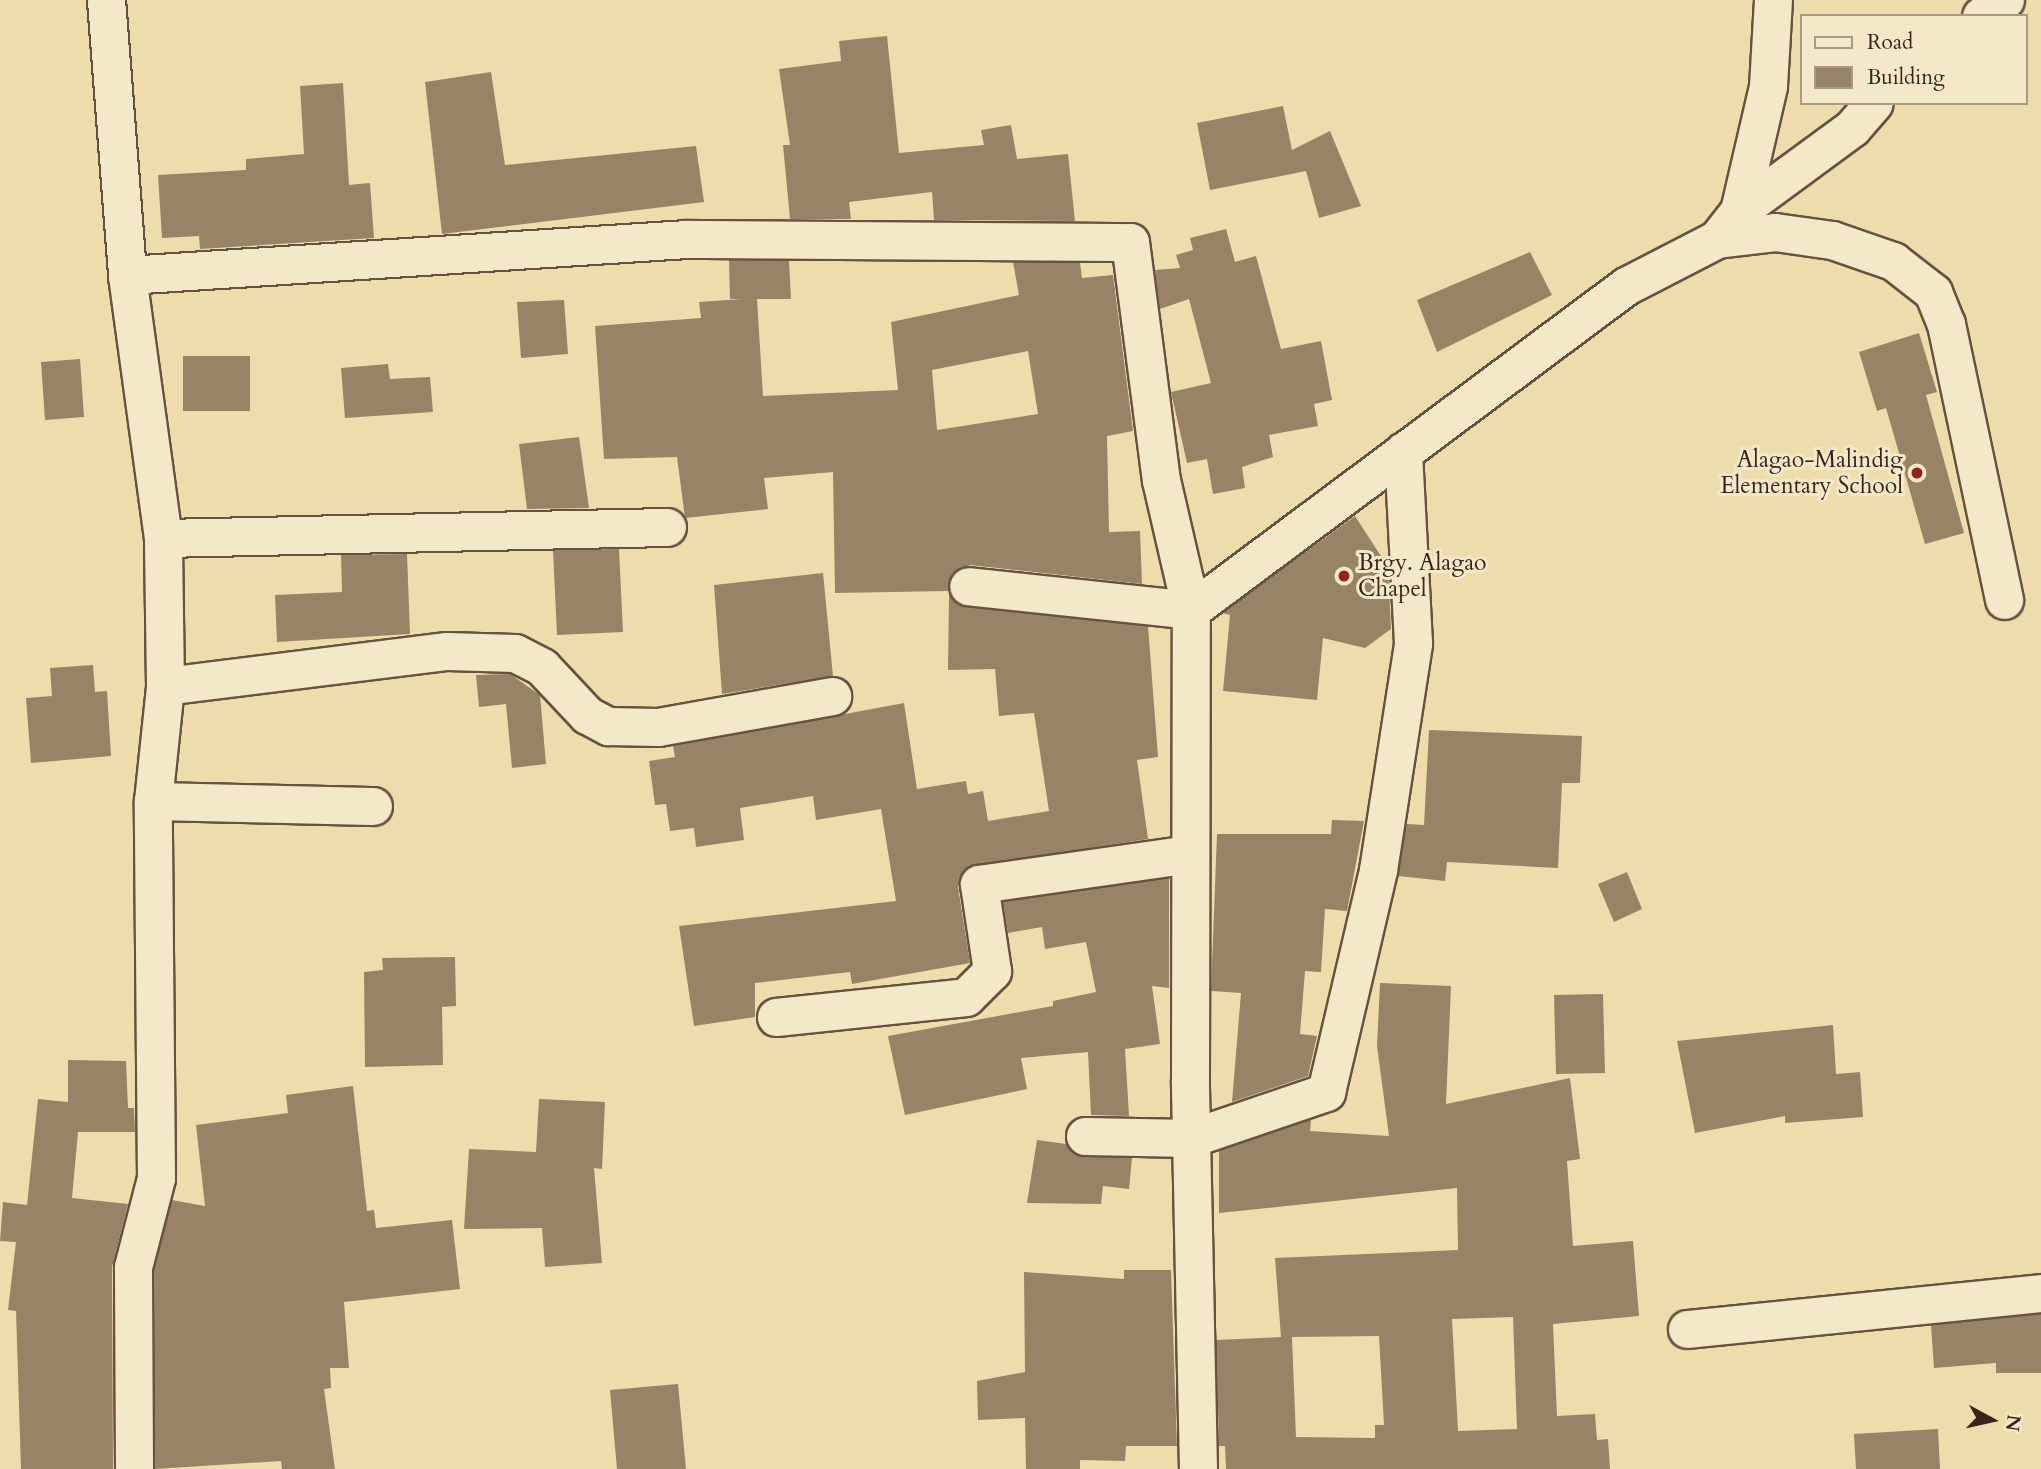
<!DOCTYPE html>
<style>
body{margin:0}
#map{position:relative;width:2041px;height:1469px;overflow:hidden;background:#edddac;font-family:Cardo,serif}
div>[style]{position:absolute}
.building>*{inset:0;background:#978466}
.roads{filter:drop-shadow(2px 0 #67523f) drop-shadow(-2px 0 #67523f) drop-shadow(0 2px #67523f) drop-shadow(0 -2px #67523f)}
.minor>*{height:37px;margin:-18.5px;padding:0 18.5px;transform-origin:18.5px;border-radius:18.5px;background:#f3e9c9}
.dots>*{width:19px;height:19px;translate:-50% -50%;box-sizing:border-box;border:4px solid #f3e9c9;border-radius:50%}
span{translate:-50% -50%;white-space:nowrap;text-align:center;line-height:1.15;-webkit-text-stroke:6px #f3e9c9;paint-order:stroke}
.poi-label{font-size:23px;color:#3a231b}
.right{translate:-100% -50%;text-align:right}
.left{translate:0 -50%;text-align:left}
.legend{position:absolute;left:1800px;top:14px;width:228px;height:91px;box-sizing:border-box;background:#f3e9c9;border:2px solid #a99a83;margin:0;padding:9px 12px;list-style:none;font-size:21px;color:#3a231b}
.legend li{display:flex;align-items:center;gap:14px;height:35px}
.legend b{width:35px;border:2px solid #a99a83}
.north{position:absolute;left:1957px;top:1385px;width:70px;height:70px;-webkit-text-stroke:5px #f3e9c9;paint-order:stroke;rotate:98deg;font-size:19px;font-weight:700;line-height:28px;text-align:center;color:#3a231b}
.north::after{content:'';display:block;margin:auto;width:24px;height:32px;background:#3a231b;clip-path:polygon(50% 0,100% 100%,50% 72%,0 100%)}
</style>
<div id="map">
<div class="building">
<i style="clip-path:polygon(887px 36px,899px 153px,984px 145px,981px 130px,1011px 125px,1017px 159px,1068px 154px,1075px 221px,934px 220px,932px 192px,849px 202px,851px 219px,790px 219px,783px 145px,790px 145px,779px 69px,841px 61px,839px 41px)"></i>
<i style="clip-path:polygon(491px 72px,505px 165px,696px 146px,704px 202px,442px 234px,425px 82px)"></i>
<i style="clip-path:polygon(343px 83px,349px 185px,370px 183px,374px 238px,200px 249px,199px 236px,162px 238px,158px 175px,246px 170px,246px 159px,304px 154px,300px 86px)"></i>
<i style="clip-path:polygon(1283px 106px,1292px 150px,1330px 131px,1361px 206px,1319px 218px,1306px 171px,1210px 190px,1197px 123px)"></i>
<i style="clip-path:polygon(1226px 229px,1235px 262px,1256px 256px,1281px 349px,1321px 341px,1332px 400px,1314px 404px,1318px 426px,1269px 435px,1273px 457px,1242px 467px,1245px 488px,1213px 494px,1207px 459px,1187px 463px,1171px 392px,1211px 383px,1189px 299px,1160px 309px,1155px 270px,1180px 268px,1176px 255px,1193px 250px,1190px 238px)"></i>
<i style="clip-path:polygon(1530px 252px,1552px 295px,1437px 352px,1417px 300px)"></i>
<i style="clip-path:polygon(evenodd,729px 260px,789px 261px,791px 299px,757px 299px,763px 396px,898px 390px,891px 322px,1019px 295px,1013px 262px,1080px 263px,1082px 278px,1113px 275px,1133px 431px,1107px 436px,1109px 532px,1140px 531px,1142px 584px,970px 565px,952px 573px,948px 591px,835px 593px,833px 472px,764px 478px,768px 509px,685px 518px,677px 457px,604px 459px,595px 326px,701px 318px,699px 302px,742px 299px,730px 299px,729px 260px,1028px 351px,1038px 414px,937px 430px,932px 370px,1028px 351px)"></i>
<i style="clip-path:polygon(564px 300px,568px 354px,521px 358px,517px 302px)"></i>
<i style="clip-path:polygon(1919px 333px,1937px 392px,1926px 395px,1964px 533px,1925px 544px,1886px 408px,1877px 411px,1859px 352px)"></i>
<i style="clip-path:polygon(183px 356px,250px 356px,250px 411px,183px 411px)"></i>
<i style="clip-path:polygon(80px 359px,84px 417px,45px 420px,41px 362px)"></i>
<i style="clip-path:polygon(388px 364px,390px 379px,430px 377px,433px 412px,345px 418px,341px 368px)"></i>
<i style="clip-path:polygon(579px 437px,589px 508px,527px 509px,519px 444px)"></i>
<i style="clip-path:polygon(1355px 516px,1388px 567px,1391px 629px,1365px 648px,1323px 638px,1317px 700px,1223px 691px,1230px 615px,1222px 613px)"></i>
<i style="clip-path:polygon(619px 549px,623px 632px,557px 635px,553px 550px)"></i>
<i style="clip-path:polygon(407px 554px,410px 634px,277px 642px,275px 595px,342px 592px,341px 555px)"></i>
<i style="clip-path:polygon(823px 573px,833px 676px,722px 694px,714px 585px)"></i>
<i style="clip-path:polygon(949px 594px,966px 607px,1148px 626px,1158px 757px,1137px 760px,1148px 839px,967px 867px,958px 887px,970px 963px,852px 984px,850px 972px,755px 983px,755px 1017px,694px 1026px,679px 926px,896px 901px,881px 809px,816px 820px,813px 796px,740px 808px,744px 840px,696px 847px,694px 828px,670px 831px,666px 804px,655px 805px,649px 761px,675px 757px,673px 746px,904px 703px,917px 789px,966px 781px,968px 794px,983px 791px,988px 821px,1049px 811px,1034px 713px,999px 716px,995px 669px,948px 670px)"></i>
<i style="clip-path:polygon(93px 665px,95px 692px,107px 691px,111px 756px,31px 763px,26px 698px,52px 696px,50px 668px)"></i>
<i style="clip-path:polygon(510px 674px,540px 695px,546px 764px,512px 768px,506px 704px,479px 707px,476px 675px)"></i>
<i style="clip-path:polygon(1429px 730px,1582px 736px,1580px 783px,1562px 783px,1558px 868px,1447px 862px,1445px 881px,1398px 876px,1406px 824px,1424px 825px)"></i>
<i style="clip-path:polygon(1332px 820px,1364px 821px,1347px 911px,1325px 909px,1321px 972px,1305px 971px,1300px 1034px,1317px 1036px,1308px 1076px,1232px 1102px,1241px 993px,1211px 991px,1217px 834px,1331px 834px)"></i>
<i style="clip-path:polygon(1627px 872px,1642px 909px,1614px 922px,1598px 884px)"></i>
<i style="clip-path:polygon(1169px 878px,1169px 988px,1152px 986px,1160px 1044px,1125px 1049px,1129px 1116px,1091px 1115px,1088px 1052px,1021px 1058px,1027px 1089px,905px 1115px,888px 1036px,1053px 1006px,1053px 1001px,1096px 992px,1086px 942px,1045px 949px,1042px 927px,1008px 933px,1003px 902px)"></i>
<i style="clip-path:polygon(455px 957px,456px 1006px,442px 1007px,443px 1065px,365px 1067px,364px 972px,383px 970px,382px 958px)"></i>
<i style="clip-path:polygon(evenodd,1380px 983px,1451px 986px,1446px 1104px,1570px 1078px,1580px 1159px,1567px 1161px,1573px 1246px,1633px 1241px,1639px 1316px,1553px 1324px,1557px 1416px,1595px 1414px,1597px 1440px,1608px 1439px,1610px 1469px,1226px 1469px,1225px 1446px,1219px 1446px,1216px 1340px,1281px 1337px,1275px 1258px,1458px 1250px,1457px 1188px,1219px 1213px,1219px 1151px,1311px 1119px,1310px 1131px,1389px 1136px,1377px 1046px,1380px 983px,1513px 1317px,1517px 1429px,1458px 1431px,1452px 1319px,1513px 1317px,1380px 983px,1379px 1336px,1384px 1425px,1375px 1425px,1375px 1438px,1296px 1437px,1292px 1337px,1379px 1336px)"></i>
<i style="clip-path:polygon(1603px 994px,1605px 1073px,1556px 1074px,1554px 995px)"></i>
<i style="clip-path:polygon(1833px 1025px,1836px 1074px,1860px 1072px,1863px 1117px,1785px 1123px,1785px 1116px,1695px 1133px,1677px 1041px)"></i>
<i style="clip-path:polygon(68px 1060px,126px 1061px,128px 1108px,134px 1108px,135px 1132px,78px 1132px,72px 1198px,128px 1204px,112px 1267px,113px 1469px,21px 1469px,16px 1311px,8px 1310px,16px 1242px,0 1241px,3px 1202px,27px 1205px,38px 1099px,68px 1102px)"></i>
<i style="clip-path:polygon(353px 1086px,367px 1211px,374px 1210px,376px 1228px,452px 1220px,460px 1289px,344px 1302px,349px 1368px,330px 1368px,331px 1388px,324px 1389px,335px 1469px,282px 1469px,281px 1461px,155px 1469px,154px 1270px,172px 1200px,205px 1206px,196px 1125px,288px 1113px,286px 1095px)"></i>
<i style="clip-path:polygon(539px 1099px,605px 1102px,602px 1169px,594px 1168px,602px 1263px,545px 1267px,542px 1228px,464px 1229px,469px 1149px,536px 1152px)"></i>
<i style="clip-path:polygon(1037px 1140px,1066px 1144px,1084px 1157px,1132px 1158px,1129px 1189px,1103px 1186px,1101px 1204px,1027px 1203px)"></i>
<i style="clip-path:polygon(1124px 1270px,1171px 1270px,1177px 1446px,1126px 1446px,1125px 1461px,1080px 1460px,1080px 1469px,1026px 1469px,1025px 1418px,978px 1420px,977px 1381px,1025px 1372px,1024px 1272px,1124px 1279px)"></i>
<i style="clip-path:polygon(2041px 1314px,2041px 1373px,1996px 1373px,1996px 1363px,1934px 1368px,1931px 1325px)"></i>
<i style="clip-path:polygon(678px 1384px,686px 1469px,617px 1469px,610px 1390px)"></i>
<i style="clip-path:polygon(1938px 1429px,1940px 1469px,1856px 1469px,1854px 1434px)"></i>
</div>
<div class="roads">
<div class="minor">
<i style="left:106px;top:0;width:276px;rotate:85.6deg"></i>
<i style="left:1981px;top:16px;width:29px;rotate:-34deg"></i>
<i style="left:1739px;top:211px;width:140px;rotate:-36.3deg"></i>
<i style="left:1852px;top:128px;width:33px;rotate:-49deg"></i>
<i style="left:1717px;top:239px;width:58px;rotate:-6.9deg"></i>
<i style="left:1775px;top:232px;width:58px;rotate:8deg"></i>
<i style="left:1832px;top:240px;width:65px;rotate:19deg"></i>
<i style="left:1893px;top:261px;width:51px;rotate:37.8deg"></i>
<i style="left:1933px;top:292px;width:35px;rotate:68deg"></i>
<i style="left:1946px;top:324px;width:282px;rotate:78.1deg"></i>
<i style="left:163px;top:538px;width:504px;rotate:-1.25deg"></i>
<i style="left:165px;top:686px;width:284px;rotate:-7.1deg"></i>
<i style="left:447px;top:651px;width:68px;rotate:1.7deg"></i>
<i style="left:515px;top:653px;width:30px;rotate:27deg"></i>
<i style="left:542px;top:667px;width:66px;rotate:46.8deg"></i>
<i style="left:587px;top:715px;width:24px;rotate:28deg"></i>
<i style="left:608px;top:726px;width:50px;rotate:1.1deg"></i>
<i style="left:658px;top:727px;width:177px;rotate:-10.1deg"></i>
<i style="left:153px;top:801px;width:220px;rotate:1.3deg"></i>
<i style="left:776px;top:1017px;width:191px;rotate:-6deg"></i>
<i style="left:966px;top:997px;width:37px;rotate:-45deg"></i>
<i style="left:992px;top:971px;width:88px;rotate:-98.5deg"></i>
<i style="left:979px;top:884px;width:213px;rotate:-8.1deg"></i>
<i style="left:1085px;top:1136px;width:106px;rotate:1.1deg"></i>
<i style="left:1191px;top:1138px;width:143px;rotate:-18.8deg"></i>
<i style="left:1326px;top:1092px;width:228px;rotate:-76.8deg"></i>
<i style="left:1378px;top:870px;width:230px;rotate:-81.2deg"></i>
<i style="left:1413px;top:643px;width:192px;rotate:-93deg"></i>
<i style="left:1687px;top:1329px;width:356px;rotate:-5.8deg"></i>
<i style="left:134px;top:1469px;width:202px;rotate:-90.3deg"></i>
<i style="left:133px;top:1267px;width:92px;rotate:-75.5deg"></i>
<i style="left:156px;top:1178px;width:377px;rotate:-90.5deg"></i>
<i style="left:153px;top:801px;width:116px;rotate:-84deg"></i>
<i style="left:165px;top:686px;width:148px;rotate:-90.8deg"></i>
<i style="left:163px;top:538px;width:265px;rotate:-97.8deg"></i>
<i style="left:127px;top:275px;width:561px;rotate:-3.68deg"></i>
<i style="left:687px;top:239px;width:443px;rotate:0.4deg"></i>
<i style="left:1130px;top:242px;width:240px;rotate:82.6deg"></i>
<i style="left:1161px;top:480px;width:133px;rotate:77deg"></i>
<i style="left:1191px;top:610px;width:224px;rotate:-173.9deg"></i>
<i style="left:1198px;top:1469px;width:389px;rotate:-91.2deg"></i>
<i style="left:1190px;top:1080px;width:470px;rotate:-89.9deg"></i>
<i style="left:1191px;top:610px;width:542px;rotate:-36.68deg"></i>
<i style="left:1626px;top:286px;width:102px;rotate:-27.3deg"></i>
<i style="left:1717px;top:239px;width:36px;rotate:-52deg"></i>
<i style="left:1739px;top:211px;width:128px;rotate:-76.9deg"></i>
<i style="left:1768px;top:86px;width:86px;rotate:-86.7deg"></i>
</div>
</div>
<div class="dots">
<i style="left:1917px;top:473px;background:#8f2418"></i>
<i style="left:1344px;top:576px;background:#8f2418"></i>
</div>
<div class="poi-label">
<span class="right" style="left:1903px;top:473px">Alagao-Malindig<br>Elementary School</span>
<span class="left" style="left:1358px;top:576px">Brgy. Alagao<br>Chapel</span>
</div>
<ul class="legend">
<li><b style="height:9px;background:#f3e9c9"></b>Road</li>
<li><b style="height:19px;background:#978466"></b>Building</li>
</ul>
<div class="north">N</div>
</div>
